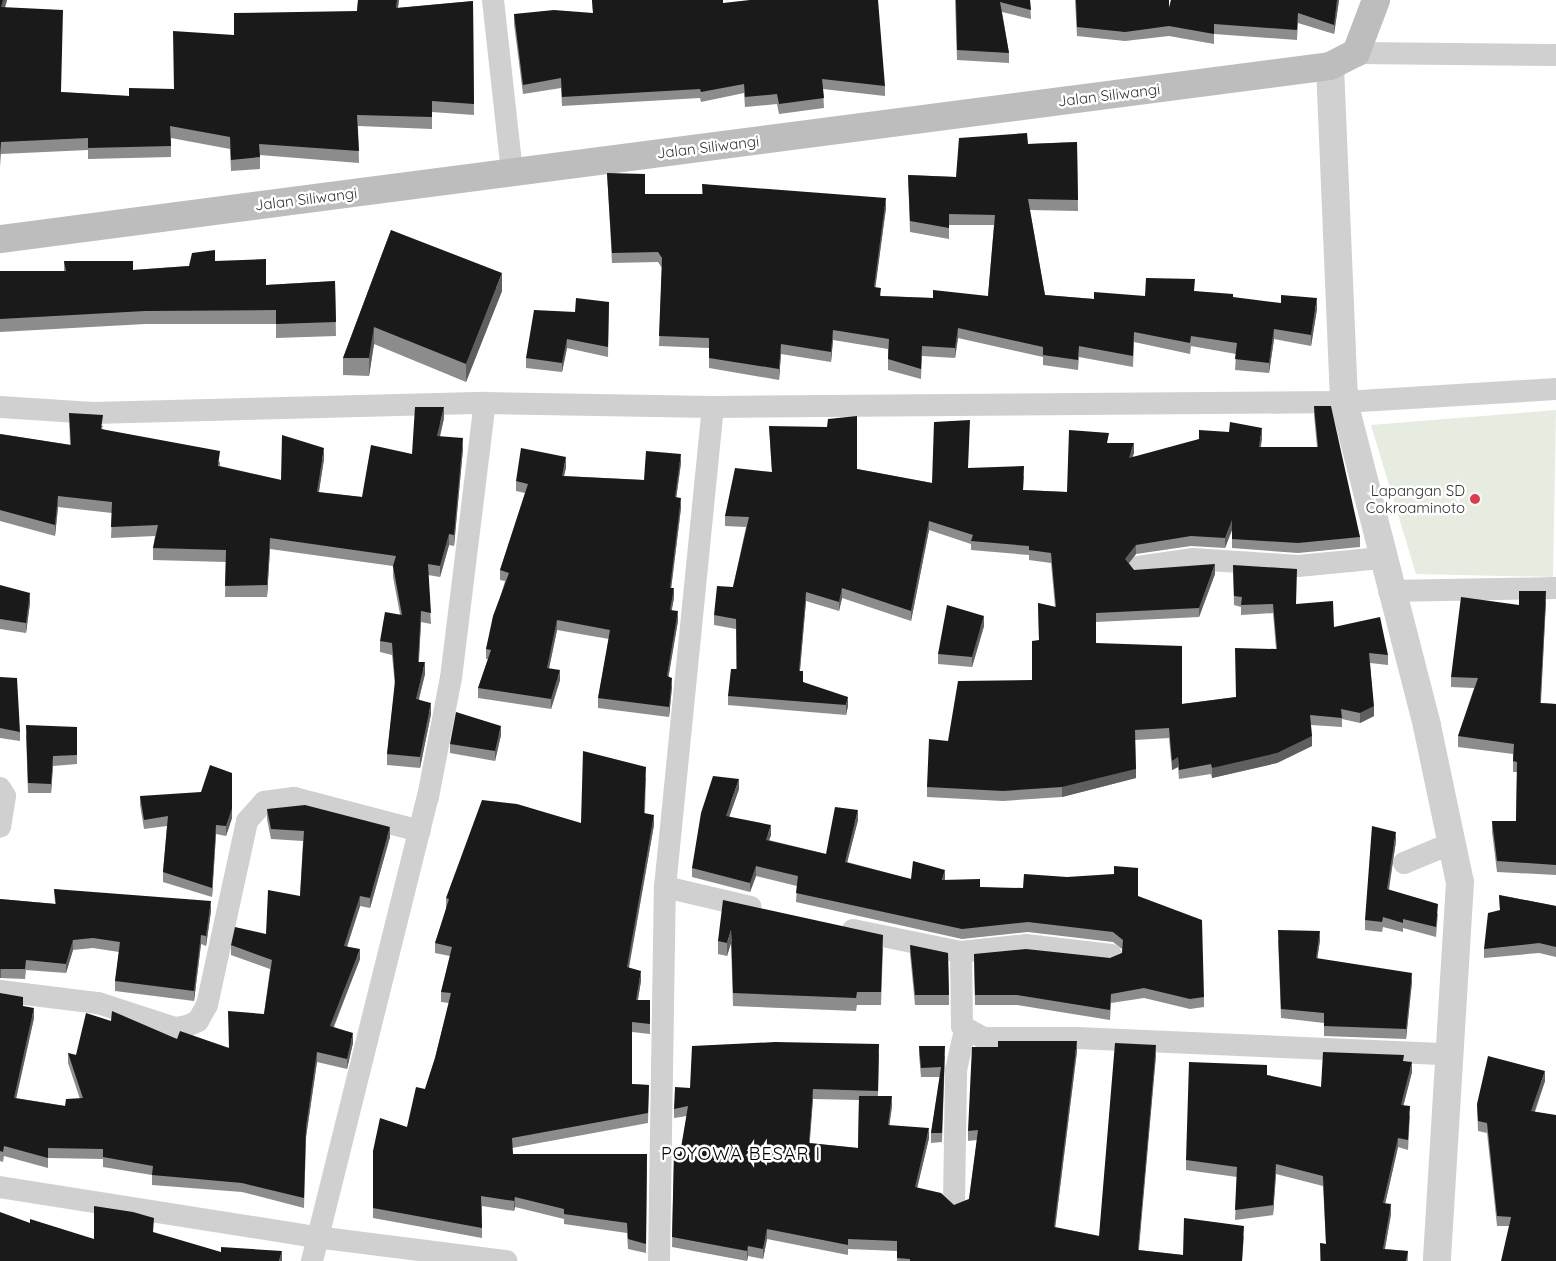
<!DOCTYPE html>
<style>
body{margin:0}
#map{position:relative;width:1556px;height:1261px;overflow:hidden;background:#fff;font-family:Quicksand,sans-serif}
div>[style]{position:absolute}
.green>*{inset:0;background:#e6ecdf}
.minor>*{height:22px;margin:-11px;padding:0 11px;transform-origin:11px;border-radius:11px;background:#d0d0d0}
.tertiary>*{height:28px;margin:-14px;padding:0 14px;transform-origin:14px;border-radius:14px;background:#d0d0d0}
.secondary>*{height:28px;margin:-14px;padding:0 14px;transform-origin:14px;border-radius:14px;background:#bdbdbd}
.wall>*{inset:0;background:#8c8c8c}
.shaded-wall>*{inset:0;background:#5f5f5f}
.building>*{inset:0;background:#1a1a1a}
.dots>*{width:14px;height:14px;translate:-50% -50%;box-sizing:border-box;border:2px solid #fff;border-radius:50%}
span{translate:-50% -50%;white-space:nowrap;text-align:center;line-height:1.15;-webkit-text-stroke:5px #fff;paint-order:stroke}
.street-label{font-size:15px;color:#333}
.poi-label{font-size:15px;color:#333}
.right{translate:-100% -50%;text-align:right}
.quarter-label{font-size:18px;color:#000;letter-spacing:1px}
</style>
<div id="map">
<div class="green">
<i style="clip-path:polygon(1556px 410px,1553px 577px,1416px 574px,1371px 425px)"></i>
</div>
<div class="minor">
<i style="left:493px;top:0;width:173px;rotate:83.7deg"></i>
<i style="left:1356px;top:53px;width:200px;rotate:0.6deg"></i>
<i style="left:0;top:407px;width:93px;rotate:3.7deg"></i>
<i style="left:93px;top:413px;width:392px;rotate:-1.5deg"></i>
<i style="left:485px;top:403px;width:228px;rotate:1deg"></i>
<i style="left:713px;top:407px;width:631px;rotate:-0.45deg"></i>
<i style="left:1344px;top:402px;width:212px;rotate:-3.5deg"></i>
<i style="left:1138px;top:567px;width:56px;rotate:-8.3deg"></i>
<i style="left:1193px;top:559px;width:105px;rotate:3.8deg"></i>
<i style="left:1298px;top:566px;width:83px;rotate:-5.5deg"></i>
<i style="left:1389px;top:591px;width:167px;rotate:-1deg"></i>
<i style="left:0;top:788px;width:9px;rotate:58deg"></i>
<i style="left:5px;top:796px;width:31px;rotate:99deg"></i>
<i style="left:1404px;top:863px;width:52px;rotate:-22.6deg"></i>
<i style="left:665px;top:887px;width:88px;rotate:13.1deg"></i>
<i style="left:853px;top:930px;width:110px;rotate:11.5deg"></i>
<i style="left:961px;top:952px;width:74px;rotate:89.2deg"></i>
<i style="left:962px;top:1026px;width:25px;rotate:29deg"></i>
<i style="left:984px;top:1038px;width:93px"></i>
<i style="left:1077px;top:1038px;width:370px;rotate:2.5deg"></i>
<i style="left:961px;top:952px;width:65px;rotate:-6.1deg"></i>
<i style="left:1026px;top:945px;width:86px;rotate:6.7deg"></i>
<i style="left:0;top:991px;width:99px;rotate:7deg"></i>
<i style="left:98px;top:1003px;width:81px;rotate:18deg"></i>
<i style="left:175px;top:1028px;width:12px;rotate:-9deg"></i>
<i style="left:187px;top:1026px;width:12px;rotate:-24deg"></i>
<i style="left:198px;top:1021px;width:18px;rotate:-61deg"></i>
<i style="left:207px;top:1005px;width:188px;rotate:-77.7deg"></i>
<i style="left:247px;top:821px;width:25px;rotate:-48deg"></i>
<i style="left:264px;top:802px;width:30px;rotate:-8deg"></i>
<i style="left:294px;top:798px;width:130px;rotate:14.7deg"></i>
<i style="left:0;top:1187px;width:320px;rotate:9deg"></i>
<i style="left:316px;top:1237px;width:192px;rotate:7.2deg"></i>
<i style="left:954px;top:1202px;width:132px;rotate:-89.1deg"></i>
<i style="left:956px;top:1070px;width:41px;rotate:-77.3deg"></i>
<i style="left:312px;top:1261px;width:478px;rotate:-76deg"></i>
<i style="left:428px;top:797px;width:121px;rotate:-79.1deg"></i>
<i style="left:451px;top:678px;width:277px;rotate:-83deg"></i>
<i style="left:659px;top:1261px;width:374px;rotate:-89.1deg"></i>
<i style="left:665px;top:887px;width:482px;rotate:-84.3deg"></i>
</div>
<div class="tertiary">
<i style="left:1330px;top:66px;width:336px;rotate:87.6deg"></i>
<i style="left:1344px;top:402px;width:334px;rotate:75.6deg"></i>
<i style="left:1427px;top:726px;width:159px;rotate:78.1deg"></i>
<i style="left:1460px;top:882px;width:380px;rotate:93.5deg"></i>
</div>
<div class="secondary">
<i style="left:0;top:239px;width:1341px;rotate:-7.41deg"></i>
<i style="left:1330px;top:66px;width:29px;rotate:-27deg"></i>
<i style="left:1356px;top:53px;width:57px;rotate:-69.3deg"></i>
</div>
<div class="wall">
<i style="clip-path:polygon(0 0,7px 0,5px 8px,61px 92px,129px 96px,174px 89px,234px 35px,357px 11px,358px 0,399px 0,398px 8px,473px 1px,474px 115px,432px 112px,432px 129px,358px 126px,359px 163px,260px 155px,260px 169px,231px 171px,230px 149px,171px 138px,171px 157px,88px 159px,88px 150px,1px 154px,0 167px)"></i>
<i style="clip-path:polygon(592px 0,723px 0,723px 3px,885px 86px,885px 96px,823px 89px,824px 108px,779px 114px,777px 104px,745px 107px,744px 93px,701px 102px,700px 98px,562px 106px,561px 88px,523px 94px,514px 24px,514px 14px,593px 13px)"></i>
<i style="clip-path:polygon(955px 0,1030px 0,1031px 19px,1002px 12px,1009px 53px,1009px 63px,957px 60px)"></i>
<i style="clip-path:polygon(1075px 0,1169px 0,1169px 8px,1171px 0,1339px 0,1334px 34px,1298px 23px,1297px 40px,1214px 34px,1214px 44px,1169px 36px,1125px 41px,1077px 36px)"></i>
<i style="clip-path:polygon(1077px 142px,1078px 211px,1030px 210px,1045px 295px,1094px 299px,1145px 296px,1194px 291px,1233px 298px,1317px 309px,1311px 346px,1274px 339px,1269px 373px,1235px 370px,1236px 354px,1191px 346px,1190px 354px,1134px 342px,1133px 367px,1079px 357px,1078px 370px,1043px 365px,1043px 357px,958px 338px,955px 358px,922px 356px,921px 379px,888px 370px,888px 349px,833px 340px,831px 362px,781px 354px,779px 380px,709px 368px,709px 348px,659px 346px,662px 268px,658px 262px,612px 263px,607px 173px,645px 194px,702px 194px,702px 184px,886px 208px,875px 287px,881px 296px,933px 298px,988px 296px,994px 225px,949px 225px,949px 239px,910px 232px,908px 175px,956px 177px,1028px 144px)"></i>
<i style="clip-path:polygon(391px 230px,502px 291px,466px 382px,374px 344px,369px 376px,343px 375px,343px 358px)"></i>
<i style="clip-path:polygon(64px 261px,133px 270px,189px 266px,215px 261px,266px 285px,335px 281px,336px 336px,276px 338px,276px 324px,145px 324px,0 332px,0 271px,64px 271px)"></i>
<i style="clip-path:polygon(609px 302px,608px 357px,567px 348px,562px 372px,526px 368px,526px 358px,575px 312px)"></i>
<i style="clip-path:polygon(1314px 406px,1360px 537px,1360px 547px,1298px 553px,1232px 548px,1232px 530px,1225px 548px,1191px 546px,1136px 554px,1129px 563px,1134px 570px,1215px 574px,1199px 617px,1096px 622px,1096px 643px,1182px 704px,1236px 697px,1276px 649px,1273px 613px,1241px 615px,1241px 607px,1234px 605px,1233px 565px,1334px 627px,1388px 655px,1388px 665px,1370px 663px,1374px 716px,1360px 723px,1342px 719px,1342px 727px,1311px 725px,1312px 746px,1277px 763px,1212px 778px,1211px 774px,1179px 779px,1178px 767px,1172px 770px,1169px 738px,1135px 740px,1136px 778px,1062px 797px,1003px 801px,927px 797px,927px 787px,948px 741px,1032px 680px,1039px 640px,1038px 603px,1055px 607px,1051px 563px,1029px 560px,1029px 555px,971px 550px,971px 544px,929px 530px,911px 621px,842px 598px,839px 611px,806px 601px,800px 671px,803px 682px,848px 706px,846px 715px,728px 705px,728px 696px,736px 669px,736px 629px,714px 625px,714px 615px,733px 587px,746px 527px,725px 526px,725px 516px,772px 472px,769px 426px,857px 469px,932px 483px,969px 468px,1024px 476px,1023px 490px,1067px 492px,1109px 443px,1134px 453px,1132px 457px,1262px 438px,1261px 447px,1317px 447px,1314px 415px)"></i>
<i style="clip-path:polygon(69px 413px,103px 426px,102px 429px,220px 462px,220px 466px,281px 480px,324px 459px,319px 492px,362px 497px,412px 454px,444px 418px,440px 437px,463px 449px,454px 546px,449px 545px,440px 577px,428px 575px,431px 624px,421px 622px,419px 662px,425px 674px,419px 699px,431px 714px,420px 768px,387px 765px,387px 754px,395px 686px,392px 655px,380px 652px,380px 641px,400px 614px,393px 577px,393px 566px,270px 549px,267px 597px,225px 597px,226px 562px,153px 560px,153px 548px,155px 536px,111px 538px,112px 513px,58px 507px,55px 536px,0 521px,0 434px,70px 445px)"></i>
<i style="clip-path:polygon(681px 463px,676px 498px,681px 508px,671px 588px,674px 598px,671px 611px,678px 621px,668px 677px,672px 687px,669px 717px,598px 708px,598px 698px,609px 639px,557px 630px,549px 668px,560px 680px,551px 709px,478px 698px,478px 688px,488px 659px,486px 659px,486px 649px,505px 581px,500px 580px,500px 570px,525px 493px,516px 491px,516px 481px,566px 467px,564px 476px,644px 480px)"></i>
<i style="clip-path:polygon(0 585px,30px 603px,26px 633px,0 629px)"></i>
<i style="clip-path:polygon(1546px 601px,1541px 703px,1556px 704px,1556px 875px,1497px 872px,1492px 832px,1492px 821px,1516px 821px,1517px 772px,1513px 772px,1513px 754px,1458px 747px,1458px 736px,1474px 688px,1451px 687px,1451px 677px,1519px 605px)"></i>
<i style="clip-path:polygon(984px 626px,972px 667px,938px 664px,938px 654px)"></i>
<i style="clip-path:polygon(0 677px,20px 732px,20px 741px,0 738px)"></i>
<i style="clip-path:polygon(77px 727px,77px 764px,53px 766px,51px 793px,28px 793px,26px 735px)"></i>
<i style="clip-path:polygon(501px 735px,495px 761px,450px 753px,450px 744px)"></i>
<i style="clip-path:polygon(646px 777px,645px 813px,654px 825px,629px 968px,641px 981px,638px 1000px,650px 1000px,650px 1034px,632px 1032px,632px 1084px,649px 1085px,648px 1123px,512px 1148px,513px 1154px,647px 1154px,646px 1253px,628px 1249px,627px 1233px,564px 1224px,564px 1219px,515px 1207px,514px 1211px,482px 1206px,482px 1238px,373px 1218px,373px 1151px,407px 1127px,425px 1089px,435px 1058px,449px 1003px,441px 1002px,441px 992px,450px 956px,435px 953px,435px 943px,447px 908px,446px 908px,446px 898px,581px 823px)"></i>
<i style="clip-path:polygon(739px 789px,729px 817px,771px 835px,769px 840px,826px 854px,858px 820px,847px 862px,911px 879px,945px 880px,980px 887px,1138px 896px,1204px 997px,1204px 1007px,1190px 1009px,1144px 998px,1111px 1003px,1110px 1020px,1017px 1005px,975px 1005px,974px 954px,1110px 958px,1122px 953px,1122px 949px,1113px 942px,1028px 932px,962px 939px,796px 902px,797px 886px,756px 876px,750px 892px,692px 877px,692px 868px)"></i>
<i style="clip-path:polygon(140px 796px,232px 818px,226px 836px,216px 834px,212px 897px,163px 882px,163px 872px,167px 826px,144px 829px,140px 805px)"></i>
<i style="clip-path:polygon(267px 809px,390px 837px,370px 908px,360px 906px,347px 946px,360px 959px,334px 1027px,353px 1043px,347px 1069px,317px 1062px,306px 1137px,304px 1208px,242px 1192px,152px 1185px,152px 1175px,103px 1167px,103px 1159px,48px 1158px,48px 1168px,4px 1156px,3px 1162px,0 1161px,0 993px,23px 1006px,34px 1018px,16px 1098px,65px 1106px,80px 1099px,68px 1063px,68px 1053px,76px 1055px,111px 1021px,177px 1039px,228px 1048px,264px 1014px,270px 969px,231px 955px,231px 945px,266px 934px,300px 896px,303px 841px,271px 839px,267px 819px)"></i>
<i style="clip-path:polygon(1396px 841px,1389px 890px,1438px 914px,1436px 937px,1403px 928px,1403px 932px,1383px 927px,1382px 932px,1365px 930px,1365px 920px)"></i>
<i style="clip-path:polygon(54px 889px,211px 911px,206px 946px,201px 944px,194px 1001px,115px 991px,115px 981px,119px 952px,93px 948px,73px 950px,66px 973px,26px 970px,25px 979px,1px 978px,0 899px,55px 904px)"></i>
<i style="clip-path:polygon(1499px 895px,1556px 906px,1556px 957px,1539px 953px,1484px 958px,1484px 949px,1500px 910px)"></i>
<i style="clip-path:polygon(1278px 940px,1320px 940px,1317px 959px,1412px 982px,1406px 1039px,1324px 1036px,1324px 1023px,1281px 1018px)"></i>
<i style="clip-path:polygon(718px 941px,883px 948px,881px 1005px,857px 1005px,856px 1011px,733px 1006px,731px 943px,727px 956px,718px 954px)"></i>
<i style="clip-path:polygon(910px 945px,948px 953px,949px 1005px,915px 1005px,910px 954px)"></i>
<i style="clip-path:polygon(919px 1046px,945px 1056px,942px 1142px,931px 1143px,931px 1133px,940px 1077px,921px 1077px,919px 1055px)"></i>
<i style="clip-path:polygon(evenodd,1077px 1051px,1055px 1227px,1099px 1236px,1156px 1055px,1138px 1250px,1183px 1255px,1244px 1236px,1242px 1261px,897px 1261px,897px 1251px,848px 1249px,848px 1255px,767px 1239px,763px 1259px,748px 1256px,747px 1261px,672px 1247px,674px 1154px,680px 1154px,687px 1116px,674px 1118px,674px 1109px,690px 1088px,879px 1054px,878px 1096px,892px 1106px,889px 1126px,929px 1138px,917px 1188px,954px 1205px,969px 1199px,977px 1140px,968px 1141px,968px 1131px,1077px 1051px,813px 1099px,859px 1100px,858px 1148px,809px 1143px,813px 1099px)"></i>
<i style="clip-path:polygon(1404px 1061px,1412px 1072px,1403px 1106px,1410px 1116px,1408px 1150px,1398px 1147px,1385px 1204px,1391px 1214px,1385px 1249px,1408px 1251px,1408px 1261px,1320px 1261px,1320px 1243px,1326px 1244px,1323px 1186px,1276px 1174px,1273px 1215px,1235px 1220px,1237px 1177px,1186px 1170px,1186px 1160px,1267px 1075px,1321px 1087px)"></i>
<i style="clip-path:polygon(1545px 1081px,1535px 1112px,1509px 1226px,1497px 1226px,1487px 1133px,1478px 1131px,1477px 1104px)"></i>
</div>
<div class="shaded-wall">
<i style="clip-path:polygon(3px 0,7px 0,1px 19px,1px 7px)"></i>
<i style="clip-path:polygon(397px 0,399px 0,396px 20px,396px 8px)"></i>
<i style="clip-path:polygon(1337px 0,1339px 0,1334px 34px,1334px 25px)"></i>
<i style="clip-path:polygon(886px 198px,886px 208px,874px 298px,874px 287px)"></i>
<i style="clip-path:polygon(502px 273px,502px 291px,466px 382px,466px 364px)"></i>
<i style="clip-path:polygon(1317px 298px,1317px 309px,1311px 346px,1311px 335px)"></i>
<i style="clip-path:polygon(374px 327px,374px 344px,369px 376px,369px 358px)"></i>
<i style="clip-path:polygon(958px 328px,958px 338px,955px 358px,955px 348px)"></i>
<i style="clip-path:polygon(1274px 329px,1274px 339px,1269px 373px,1269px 363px)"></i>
<i style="clip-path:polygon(833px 330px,833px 340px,831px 362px,831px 352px)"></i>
<i style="clip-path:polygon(567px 339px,567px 348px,562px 372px,562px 363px)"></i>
<i style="clip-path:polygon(781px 344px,781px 354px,779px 380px,779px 369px)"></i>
<i style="clip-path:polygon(444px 407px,444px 418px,437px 448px,437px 436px)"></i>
<i style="clip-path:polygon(1262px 428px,1262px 438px,1259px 456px,1259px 447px)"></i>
<i style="clip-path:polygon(463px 438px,463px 449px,454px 546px,454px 535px)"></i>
<i style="clip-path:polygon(1134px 443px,1134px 453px,1129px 468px,1129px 458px)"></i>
<i style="clip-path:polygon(324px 448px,324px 459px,317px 503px,317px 492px)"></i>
<i style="clip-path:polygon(681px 454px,681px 463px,675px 507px,675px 497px)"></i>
<i style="clip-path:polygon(566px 457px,566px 467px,562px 486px,562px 476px)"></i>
<i style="clip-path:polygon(58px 496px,58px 507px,55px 536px,55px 525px)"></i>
<i style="clip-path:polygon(681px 498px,681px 508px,670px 598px,670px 588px)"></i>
<i style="clip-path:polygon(1232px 520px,1232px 530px,1225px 548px,1225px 538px)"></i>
<i style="clip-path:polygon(929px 521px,929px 530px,911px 621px,911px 611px)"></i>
<i style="clip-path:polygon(449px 534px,449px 545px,440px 577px,440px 566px)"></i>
<i style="clip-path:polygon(270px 538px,270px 549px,267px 597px,267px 585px)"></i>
<i style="clip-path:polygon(1136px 545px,1136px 554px,1125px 568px,1125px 559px)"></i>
<i style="clip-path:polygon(1215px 564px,1215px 574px,1199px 617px,1199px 608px)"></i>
<i style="clip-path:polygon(674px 588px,674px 598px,670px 620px,670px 610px)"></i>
<i style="clip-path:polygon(842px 588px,842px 598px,839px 611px,839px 602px)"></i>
<i style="clip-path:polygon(1546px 591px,1546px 601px,1540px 713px,1540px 703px)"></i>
<i style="clip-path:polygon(806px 592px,806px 601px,799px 681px,799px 671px)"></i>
<i style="clip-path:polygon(30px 593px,30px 603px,26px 633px,26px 623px)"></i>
<i style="clip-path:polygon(421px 611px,421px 622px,418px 673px,418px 662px)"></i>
<i style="clip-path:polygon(678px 611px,678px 621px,667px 686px,667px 676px)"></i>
<i style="clip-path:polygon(984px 616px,984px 626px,972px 667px,972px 657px)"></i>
<i style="clip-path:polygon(557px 620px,557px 630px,547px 678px,547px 668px)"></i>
<i style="clip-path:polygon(425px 662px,425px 674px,416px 710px,416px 699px)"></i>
<i style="clip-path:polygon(560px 670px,560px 680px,551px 709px,551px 699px)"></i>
<i style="clip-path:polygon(672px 678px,672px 687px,669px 717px,669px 707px)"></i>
<i style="clip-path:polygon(848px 697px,848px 706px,846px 715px,846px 705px)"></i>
<i style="clip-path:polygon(431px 703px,431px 714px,420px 768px,420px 757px)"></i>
<i style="clip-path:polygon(1374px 706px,1374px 716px,1360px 723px,1360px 713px)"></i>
<i style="clip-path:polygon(501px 726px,501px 735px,495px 761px,495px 751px)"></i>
<i style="clip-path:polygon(1312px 736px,1312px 746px,1277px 763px,1212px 778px,1212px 768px)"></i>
<i style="clip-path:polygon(53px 756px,53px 766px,51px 793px,51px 784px)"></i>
<i style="clip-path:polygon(1178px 757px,1178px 767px,1172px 770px,1172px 761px)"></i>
<i style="clip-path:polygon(1136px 769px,1136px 778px,1062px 797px,1062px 787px)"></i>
<i style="clip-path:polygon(232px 773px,232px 818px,226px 836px,226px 826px)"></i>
<i style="clip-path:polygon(739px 779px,739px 789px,726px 826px,726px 816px)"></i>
<i style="clip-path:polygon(858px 810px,858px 820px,845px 871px,845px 862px)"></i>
<i style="clip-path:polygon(654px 815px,654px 825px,627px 977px,627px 967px)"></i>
<i style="clip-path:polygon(216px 825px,216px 834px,212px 897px,212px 888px)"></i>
<i style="clip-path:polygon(771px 825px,771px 835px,766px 849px,766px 840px)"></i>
<i style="clip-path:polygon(390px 827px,390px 837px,370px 908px,370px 898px)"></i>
<i style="clip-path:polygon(1396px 832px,1396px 841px,1387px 899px,1387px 889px)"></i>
<i style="clip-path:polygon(756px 866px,756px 876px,750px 892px,750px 883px)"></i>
<i style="clip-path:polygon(945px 870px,945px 879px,942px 889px,942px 880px)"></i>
<i style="clip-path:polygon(360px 896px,360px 906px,344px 956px,344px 946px)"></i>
<i style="clip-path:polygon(211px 901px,211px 911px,206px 946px,206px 936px)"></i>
<i style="clip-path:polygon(731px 930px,731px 943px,727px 956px,727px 943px)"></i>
<i style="clip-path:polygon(1320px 931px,1320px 940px,1316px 968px,1316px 958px)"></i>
<i style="clip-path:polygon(201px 935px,201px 944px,194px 1001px,194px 991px)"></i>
<i style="clip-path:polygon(73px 940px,73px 950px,66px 973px,66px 964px)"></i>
<i style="clip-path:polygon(360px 949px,360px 959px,330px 1035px,330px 1026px)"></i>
<i style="clip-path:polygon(1px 968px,1px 978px,0 978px,0 969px)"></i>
<i style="clip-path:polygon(641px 971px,641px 981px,636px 1010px,636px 1000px)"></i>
<i style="clip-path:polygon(1412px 973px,1412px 982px,1406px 1039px,1406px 1029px)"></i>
<i style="clip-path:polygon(34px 1008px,34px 1018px,14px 1108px,14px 1098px)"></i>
<i style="clip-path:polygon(353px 1033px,353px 1043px,347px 1069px,347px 1059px)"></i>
<i style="clip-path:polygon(1077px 1041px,1077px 1051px,1054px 1237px,1054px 1227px)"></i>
<i style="clip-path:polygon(1156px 1045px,1156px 1055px,1138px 1260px,1138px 1250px)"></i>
<i style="clip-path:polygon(317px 1052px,317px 1062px,306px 1137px,304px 1208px,306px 1127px)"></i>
<i style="clip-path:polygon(1412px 1062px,1412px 1072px,1401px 1115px,1401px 1105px)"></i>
<i style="clip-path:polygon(1545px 1071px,1545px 1081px,1531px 1121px,1531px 1111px)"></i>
<i style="clip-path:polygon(813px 1089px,813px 1099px,809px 1153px,809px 1143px)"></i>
<i style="clip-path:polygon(892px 1096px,892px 1106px,888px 1135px,888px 1125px)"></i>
<i style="clip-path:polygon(929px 1128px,929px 1138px,915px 1197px,915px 1187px)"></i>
<i style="clip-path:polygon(1398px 1138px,1398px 1147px,1383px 1213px,1383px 1203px)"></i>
<i style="clip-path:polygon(1276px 1164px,1276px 1174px,1273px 1215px,1273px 1205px)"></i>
<i style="clip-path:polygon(515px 1197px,515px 1207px,514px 1211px,514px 1201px)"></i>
<i style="clip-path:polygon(1391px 1204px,1391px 1214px,1383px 1259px,1383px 1249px)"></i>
<i style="clip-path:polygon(767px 1229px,767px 1239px,763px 1259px,763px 1249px)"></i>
<i style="clip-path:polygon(748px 1246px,748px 1256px,747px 1261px,747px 1251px)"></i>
<i style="clip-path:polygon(282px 1251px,282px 1261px,279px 1261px)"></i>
</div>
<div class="building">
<i style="clip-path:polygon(0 0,3px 0,1px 7px,63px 10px,61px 92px,129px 96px,129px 88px,174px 89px,173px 31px,234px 35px,234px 13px,357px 11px,358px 0,397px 0,396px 8px,473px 1px,474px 104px,432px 101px,432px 117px,357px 115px,359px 151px,259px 144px,260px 157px,231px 160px,230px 137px,170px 126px,171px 146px,88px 148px,88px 138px,1px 142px,0 156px)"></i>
<i style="clip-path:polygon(592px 0,723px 0,723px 3px,750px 0,878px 0,885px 86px,822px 79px,824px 98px,779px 104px,777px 94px,745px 97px,744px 84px,701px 92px,700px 89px,562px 97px,561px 78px,523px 85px,514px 14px,554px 10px,593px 13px)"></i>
<i style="clip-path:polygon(956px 0,1030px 0,1031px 10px,1000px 2px,1009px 53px,957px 50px)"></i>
<i style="clip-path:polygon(1076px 0,1169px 0,1169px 8px,1171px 0,1337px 0,1334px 25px,1298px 13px,1297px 30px,1214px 24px,1214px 34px,1169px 26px,1125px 32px,1077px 27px)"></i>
<i style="clip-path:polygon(1027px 133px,1028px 144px,1077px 142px,1078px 200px,1028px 199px,1045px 295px,1094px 299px,1094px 292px,1145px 296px,1146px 278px,1195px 279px,1194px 291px,1233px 294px,1233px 297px,1281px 303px,1281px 295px,1317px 298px,1311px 335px,1274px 329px,1269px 363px,1235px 359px,1237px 343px,1191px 336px,1190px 343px,1134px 332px,1133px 356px,1079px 346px,1078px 360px,1043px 355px,1043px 347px,958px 328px,955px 348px,922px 346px,921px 369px,888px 359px,889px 339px,833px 330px,831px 352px,781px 344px,779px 369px,709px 358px,709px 338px,659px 336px,662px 258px,658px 252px,612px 253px,607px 173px,645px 174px,645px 194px,703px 194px,702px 184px,886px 198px,874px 287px,881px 288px,880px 296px,933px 298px,933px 290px,988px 296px,995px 215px,949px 214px,949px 228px,910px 221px,908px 175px,956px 177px,959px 138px)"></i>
<i style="clip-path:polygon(391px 230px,502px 273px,466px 364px,374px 327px,369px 358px,343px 358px)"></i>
<i style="clip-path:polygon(215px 250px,215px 261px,266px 259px,266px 285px,335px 281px,336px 322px,276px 324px,276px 310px,145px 311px,0 319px,0 271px,66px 271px,64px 261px,133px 261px,133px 270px,189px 266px,192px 253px)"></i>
<i style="clip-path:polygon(576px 298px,609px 302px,608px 347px,567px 339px,562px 363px,526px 358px,534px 310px,575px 312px)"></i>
<i style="clip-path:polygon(1314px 406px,1331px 406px,1360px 537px,1298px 543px,1232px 539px,1232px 520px,1225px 538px,1191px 536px,1136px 545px,1125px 559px,1134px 570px,1215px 564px,1199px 608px,1096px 613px,1096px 643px,1182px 646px,1182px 704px,1236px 697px,1235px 648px,1277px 649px,1273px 604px,1241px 605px,1242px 597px,1234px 596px,1233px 565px,1297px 569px,1296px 604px,1333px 601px,1334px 627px,1380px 617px,1388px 655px,1369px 653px,1374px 706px,1360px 713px,1341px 709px,1342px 718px,1310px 715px,1312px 736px,1277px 753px,1212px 768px,1211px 764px,1179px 770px,1178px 757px,1172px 761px,1169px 728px,1135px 730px,1136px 769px,1062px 787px,1003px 791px,927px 787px,929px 739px,948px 741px,958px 681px,1032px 680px,1032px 641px,1039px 640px,1038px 603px,1056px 607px,1051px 553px,1029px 550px,1029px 546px,971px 541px,973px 535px,929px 521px,911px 611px,842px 588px,839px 602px,806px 592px,799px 671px,803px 671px,803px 682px,848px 697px,846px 705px,728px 696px,731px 669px,737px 669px,736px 619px,714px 615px,717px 586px,733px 587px,749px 517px,725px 516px,735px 468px,772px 472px,769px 426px,827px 427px,828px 419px,857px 416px,857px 469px,932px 483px,934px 422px,970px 420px,968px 468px,1024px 466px,1023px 490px,1067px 492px,1069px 430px,1109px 433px,1107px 443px,1134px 443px,1129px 458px,1199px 439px,1199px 430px,1229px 432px,1230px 422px,1262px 428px,1259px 447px,1318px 447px)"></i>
<i style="clip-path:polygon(415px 407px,444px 407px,437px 436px,463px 438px,454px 535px,449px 534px,440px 566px,428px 564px,431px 613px,421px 611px,418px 662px,425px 662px,416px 699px,431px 703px,420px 757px,387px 754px,395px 681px,392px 643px,380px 641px,385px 612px,402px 615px,393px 566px,396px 556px,270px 538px,267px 585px,225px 586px,226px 550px,153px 548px,158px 525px,111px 527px,112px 502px,58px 496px,55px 525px,0 510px,0 434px,71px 445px,69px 413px,103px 415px,101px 429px,220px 451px,218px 466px,281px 480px,282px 435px,324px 448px,317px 492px,362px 497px,371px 445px,412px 454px)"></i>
<i style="clip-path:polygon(521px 448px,566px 457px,562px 476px,644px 480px,646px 451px,681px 454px,675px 497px,681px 498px,670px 588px,674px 588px,670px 610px,678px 611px,667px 676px,672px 678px,669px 707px,598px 698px,610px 630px,557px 620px,547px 668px,560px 670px,551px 699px,478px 688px,491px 650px,486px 649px,493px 616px,509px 573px,500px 570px,528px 484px,516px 481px)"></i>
<i style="clip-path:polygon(0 585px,30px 593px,26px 623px,0 619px)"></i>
<i style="clip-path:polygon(1519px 591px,1546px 591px,1540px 703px,1556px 704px,1556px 865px,1497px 861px,1492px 821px,1516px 821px,1517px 762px,1513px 761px,1514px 744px,1458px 736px,1478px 678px,1451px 677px,1461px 597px,1519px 605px)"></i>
<i style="clip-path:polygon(947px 605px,984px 616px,972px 657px,938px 654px)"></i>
<i style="clip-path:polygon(0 677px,17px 678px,20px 732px,0 728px)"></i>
<i style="clip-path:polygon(456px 712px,501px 726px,495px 751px,450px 744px)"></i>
<i style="clip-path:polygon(26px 725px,77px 727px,77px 755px,53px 756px,51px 784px,28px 783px)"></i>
<i style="clip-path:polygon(583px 751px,646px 767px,644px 813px,654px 815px,627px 967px,641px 971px,636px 1000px,650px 1000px,650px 1024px,632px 1022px,632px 1084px,649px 1085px,648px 1113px,512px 1138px,513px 1154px,647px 1154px,646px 1244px,628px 1239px,627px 1223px,564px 1214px,564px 1209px,515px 1197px,514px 1201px,481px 1196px,482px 1228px,373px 1208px,373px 1151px,380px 1118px,407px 1127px,416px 1087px,425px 1089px,435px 1058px,451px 993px,441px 992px,452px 947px,435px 943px,449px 899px,446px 898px,482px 800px,517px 804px,581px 823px)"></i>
<i style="clip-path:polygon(210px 765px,232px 773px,232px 808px,226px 826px,216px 825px,212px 888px,163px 872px,168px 816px,144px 820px,140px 796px,201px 792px)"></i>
<i style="clip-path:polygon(713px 776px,739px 779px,726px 816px,771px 825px,766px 840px,826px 854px,835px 807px,858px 810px,845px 862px,911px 879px,913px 861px,945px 870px,942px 880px,980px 879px,980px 887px,1023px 888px,1024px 874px,1067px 877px,1114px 874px,1114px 866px,1138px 868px,1138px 896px,1202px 920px,1204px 997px,1190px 999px,1144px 988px,1111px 994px,1110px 1010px,1017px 995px,975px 995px,974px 954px,1026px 949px,1110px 958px,1122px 953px,1123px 940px,1113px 932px,1028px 922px,962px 929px,796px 893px,798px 876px,756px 866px,750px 883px,692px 868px,701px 813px)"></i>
<i style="clip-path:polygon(305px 805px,390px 827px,370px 898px,360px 896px,344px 946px,360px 949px,330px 1026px,353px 1033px,347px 1059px,317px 1052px,306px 1127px,304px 1198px,242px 1183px,152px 1175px,153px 1166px,103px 1157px,103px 1149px,48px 1148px,48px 1158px,4px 1146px,3px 1152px,0 1151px,0 993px,23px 997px,23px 1006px,34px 1008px,14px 1098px,65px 1106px,66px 1099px,83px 1098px,68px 1053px,76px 1055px,86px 1013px,111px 1021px,112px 1011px,177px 1039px,180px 1031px,229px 1048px,228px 1011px,264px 1014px,272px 960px,231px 945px,235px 927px,266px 934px,268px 890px,300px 896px,304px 831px,271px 829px,267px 809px)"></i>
<i style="clip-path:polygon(1372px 826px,1396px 832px,1387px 889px,1438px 904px,1436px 927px,1403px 919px,1403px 923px,1383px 917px,1382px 922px,1365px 920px)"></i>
<i style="clip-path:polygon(54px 889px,211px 901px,206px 936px,201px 935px,194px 991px,115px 981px,120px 942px,93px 938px,73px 940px,66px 964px,26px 960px,25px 969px,0 969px,0 899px,56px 904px)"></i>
<i style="clip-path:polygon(1499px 895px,1556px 906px,1556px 947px,1539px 943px,1484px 949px,1488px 913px,1500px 910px)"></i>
<i style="clip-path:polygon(723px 900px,883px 935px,881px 992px,857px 992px,856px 998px,733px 993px,731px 930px,727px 943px,718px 941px)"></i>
<i style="clip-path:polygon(1278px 930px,1320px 931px,1316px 958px,1412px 973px,1406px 1029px,1324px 1026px,1324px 1013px,1281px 1009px)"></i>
<i style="clip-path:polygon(910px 945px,948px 953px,949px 995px,915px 995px)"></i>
<i style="clip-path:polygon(998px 1041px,1077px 1041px,1054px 1227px,1099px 1236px,1115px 1043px,1156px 1045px,1138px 1250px,1183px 1255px,1184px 1218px,1244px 1226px,1242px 1261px,910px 1261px,910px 1259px,897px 1258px,897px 1241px,848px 1239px,848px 1245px,767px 1229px,763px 1249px,748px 1246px,747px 1251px,672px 1237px,674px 1154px,680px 1154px,688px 1106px,674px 1109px,675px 1087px,690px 1088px,692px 1046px,775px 1042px,879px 1044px,878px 1091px,813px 1089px,809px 1143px,858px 1148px,859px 1096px,892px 1096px,888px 1125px,929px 1128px,915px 1187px,941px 1193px,954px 1205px,969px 1199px,978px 1130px,968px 1131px,972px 1047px,998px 1047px)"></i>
<i style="clip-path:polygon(919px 1046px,945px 1046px,942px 1133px,931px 1133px,941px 1067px,921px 1068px)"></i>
<i style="clip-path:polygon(1323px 1052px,1404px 1055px,1403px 1061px,1412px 1062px,1401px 1105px,1410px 1106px,1408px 1140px,1398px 1138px,1383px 1203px,1391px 1204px,1383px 1249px,1408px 1251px,1406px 1261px,1321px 1261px,1320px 1243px,1326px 1244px,1323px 1176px,1276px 1164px,1273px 1205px,1235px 1210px,1237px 1167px,1186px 1160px,1189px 1062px,1267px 1065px,1267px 1075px,1321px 1087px)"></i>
<i style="clip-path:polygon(1488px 1056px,1545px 1071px,1531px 1111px,1556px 1115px,1556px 1261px,1501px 1261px,1511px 1217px,1497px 1216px,1487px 1123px,1478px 1121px,1477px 1104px)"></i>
<i style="clip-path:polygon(94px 1206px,133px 1212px,154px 1218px,153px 1232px,221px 1252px,221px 1247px,282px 1251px,279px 1261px,0 1261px,0 1212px,30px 1223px,30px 1219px,94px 1239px)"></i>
</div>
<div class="dots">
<i style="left:1475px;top:499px;background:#e63946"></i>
</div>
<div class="street-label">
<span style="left:1109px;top:95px;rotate:-7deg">Jalan Siliwangi</span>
<span style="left:708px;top:147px;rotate:-7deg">Jalan Siliwangi</span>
<span style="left:306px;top:199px;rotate:-7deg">Jalan Siliwangi</span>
</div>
<div class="poi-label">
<span class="right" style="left:1465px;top:499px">Lapangan SD<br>Cokroaminoto</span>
</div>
<div class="quarter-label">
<span style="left:741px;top:1154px">POYOWA BESAR I</span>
</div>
</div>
